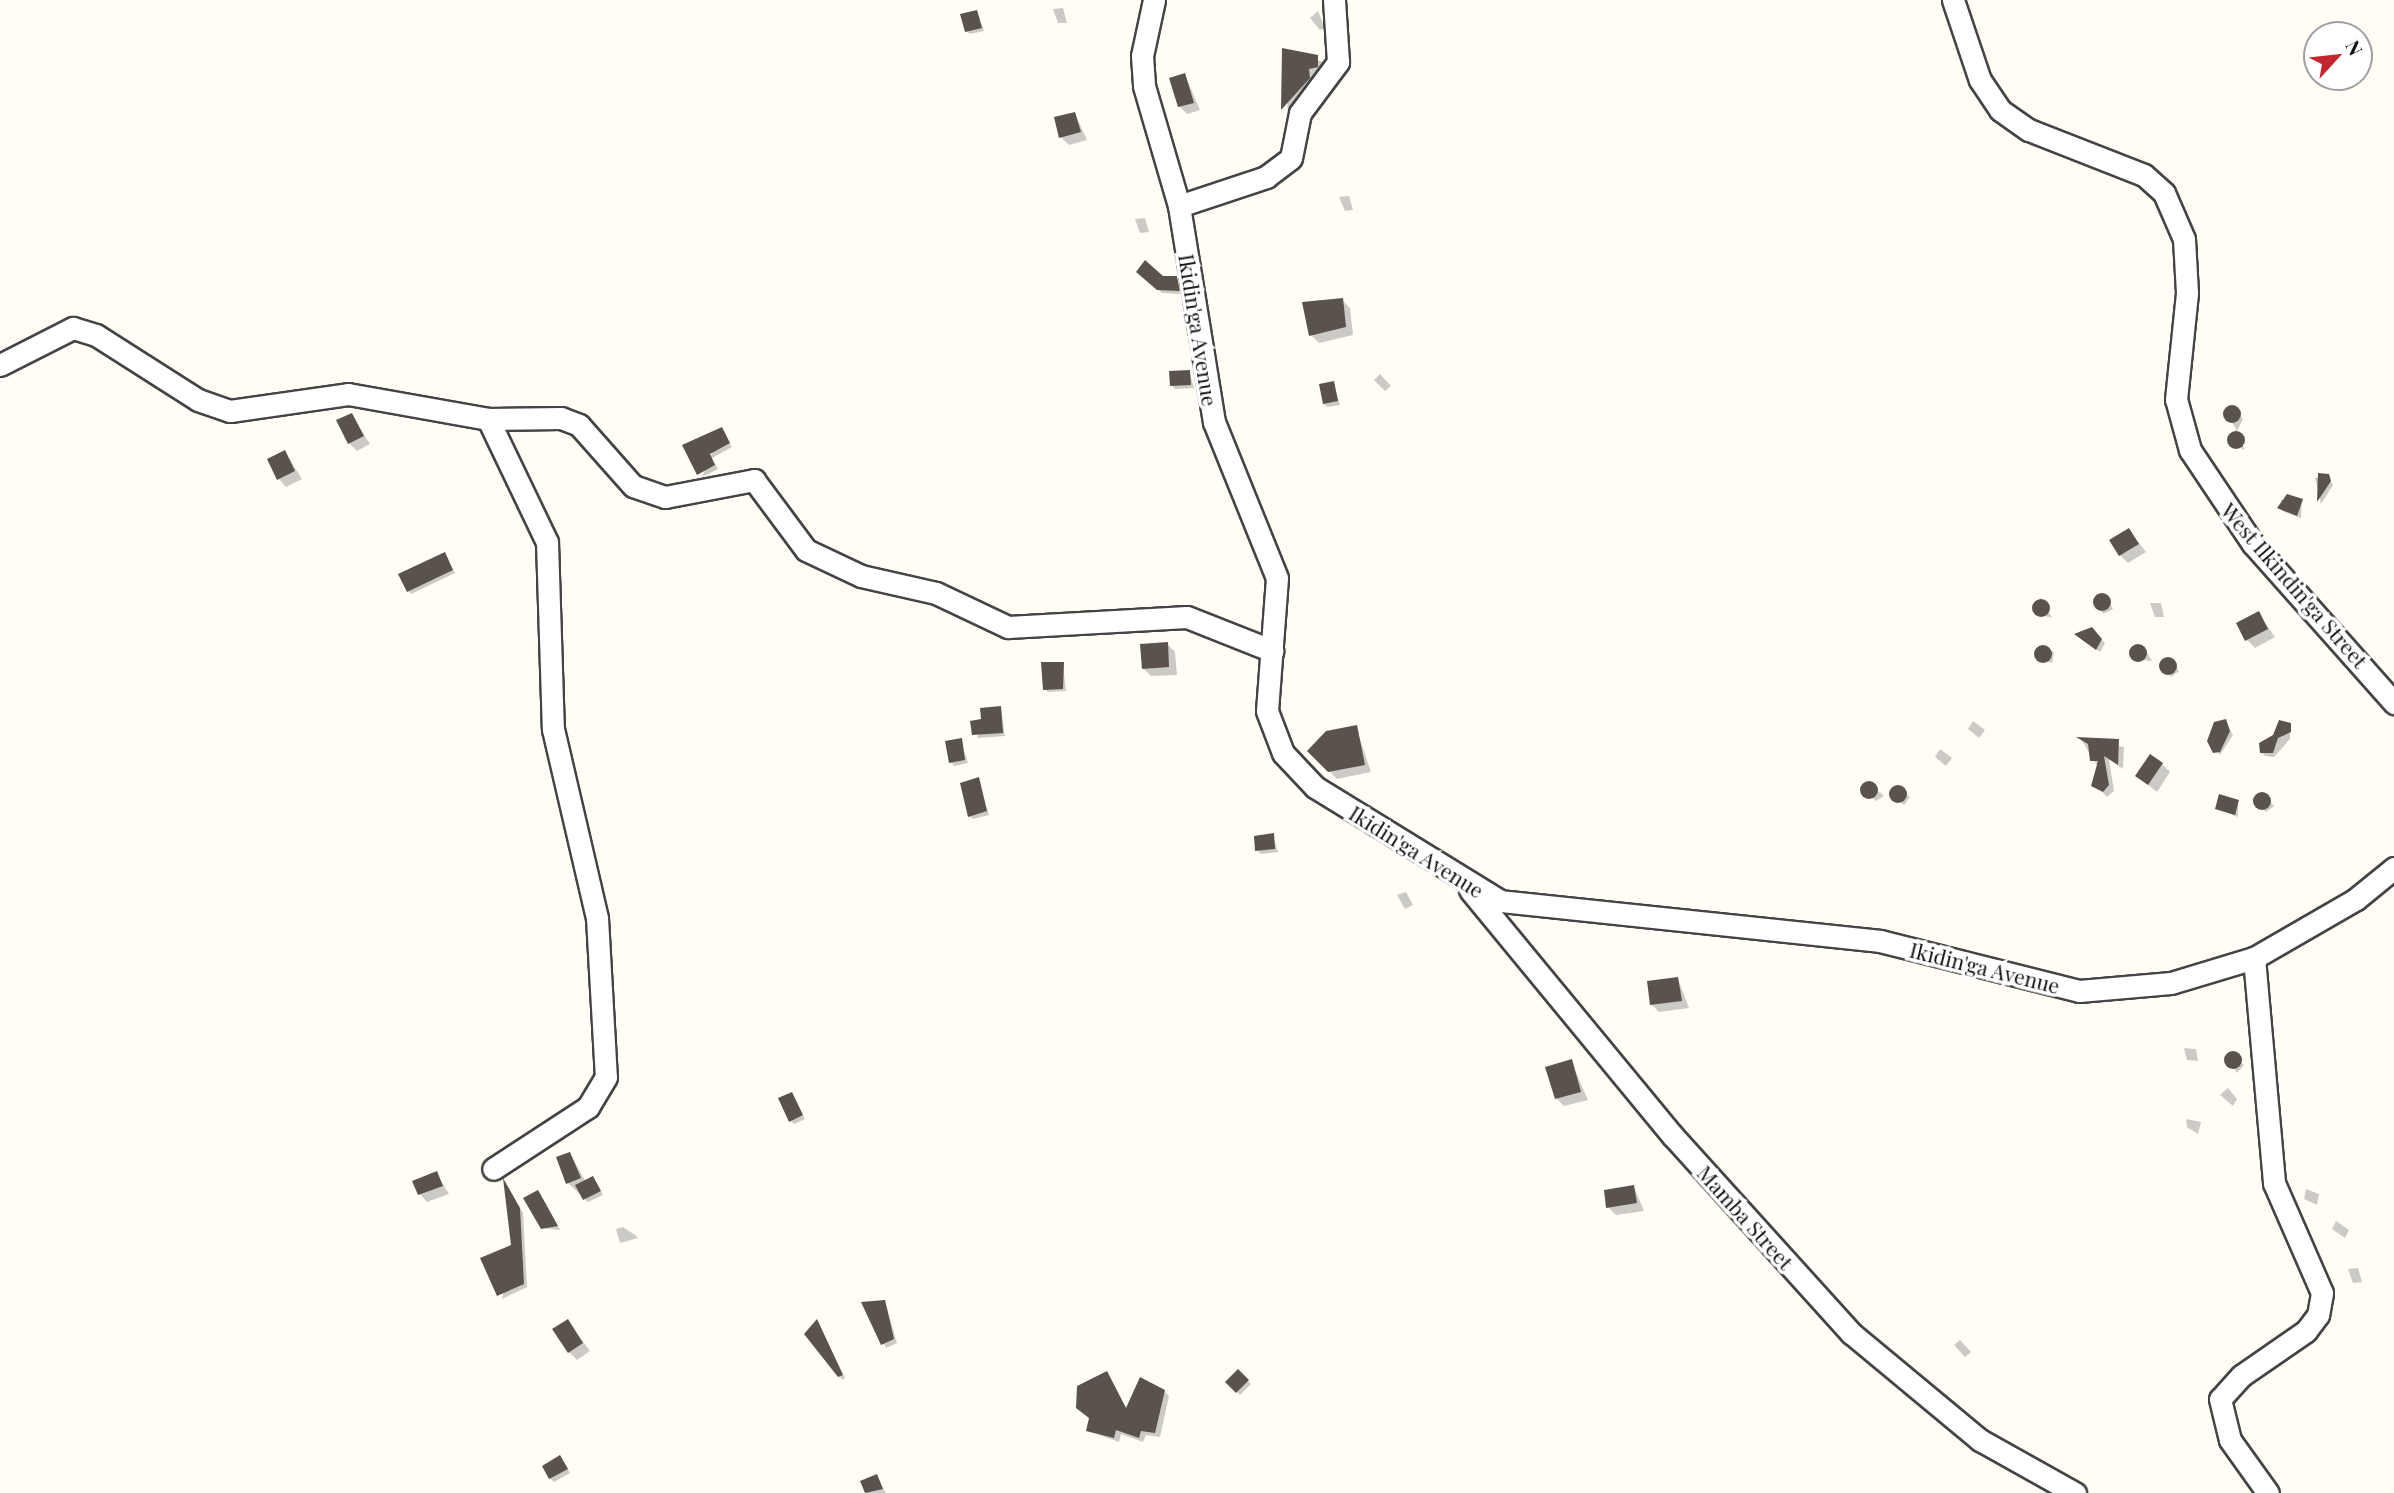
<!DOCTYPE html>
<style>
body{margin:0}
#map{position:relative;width:2394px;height:1493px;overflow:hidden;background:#fffdf5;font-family:"Playfair Display",serif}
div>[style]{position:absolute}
.shadow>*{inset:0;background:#0003}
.building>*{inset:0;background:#5a524d}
.round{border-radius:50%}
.roads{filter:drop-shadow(2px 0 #444) drop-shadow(-2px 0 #444) drop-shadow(0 2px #444) drop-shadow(0 -2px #444)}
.minor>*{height:21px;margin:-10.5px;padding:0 10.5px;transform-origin:10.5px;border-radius:10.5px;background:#fff}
span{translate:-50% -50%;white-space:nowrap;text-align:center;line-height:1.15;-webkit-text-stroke:7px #fff;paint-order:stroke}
.street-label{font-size:21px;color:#111}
.north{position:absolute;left:2303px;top:21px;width:70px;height:70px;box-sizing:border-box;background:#fff;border:2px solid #a0a0a0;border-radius:50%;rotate:63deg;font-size:19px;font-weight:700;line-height:28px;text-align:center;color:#111}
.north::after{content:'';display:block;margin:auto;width:24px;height:32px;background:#c4262e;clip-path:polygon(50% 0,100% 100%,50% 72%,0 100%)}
</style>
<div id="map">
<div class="shadow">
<i style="clip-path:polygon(1063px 8px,1067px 23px,1058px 23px,1053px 9px)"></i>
<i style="clip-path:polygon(977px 11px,984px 31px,970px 34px,966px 31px)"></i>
<i style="clip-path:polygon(1318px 11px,1325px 28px,1320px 30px,1310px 18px)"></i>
<i style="clip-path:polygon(1284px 50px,1323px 62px,1323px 73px,1288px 114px)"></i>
<i style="clip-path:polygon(1185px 75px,1200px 110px,1187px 114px,1179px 106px)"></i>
<i style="clip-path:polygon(1075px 114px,1087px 140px,1069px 145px,1061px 137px)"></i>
<i style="clip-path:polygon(1349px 196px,1353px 210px,1345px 211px,1339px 197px)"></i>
<i style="clip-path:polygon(1145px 218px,1149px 232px,1140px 233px,1135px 219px)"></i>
<i style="clip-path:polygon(1138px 272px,1176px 278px,1182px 294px,1162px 293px)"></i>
<i style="clip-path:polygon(1342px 300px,1350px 308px,1353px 335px,1319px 343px,1311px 335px)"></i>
<i style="clip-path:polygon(1189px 371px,1194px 388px,1175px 389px,1172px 386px)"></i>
<i style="clip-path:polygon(1380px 374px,1391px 386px,1385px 391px,1374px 380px)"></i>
<i style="clip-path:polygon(1333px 382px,1340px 405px,1328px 407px,1324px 404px)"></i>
<i style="clip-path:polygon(2232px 407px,2243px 419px,2237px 431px,2245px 450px,2230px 443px,2236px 429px,2226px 413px)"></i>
<i style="clip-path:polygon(351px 415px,370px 444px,357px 451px,349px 443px)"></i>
<i style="clip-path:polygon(721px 430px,732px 447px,712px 458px,718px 469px,702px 477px)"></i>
<i style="clip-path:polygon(285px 452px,302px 479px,286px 487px,279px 479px)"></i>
<i style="clip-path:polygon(2328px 476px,2333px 485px,2321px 504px,2315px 478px)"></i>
<i style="clip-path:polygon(2281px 500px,2302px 501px,2301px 518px,2282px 511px)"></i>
<i style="clip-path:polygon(2129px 530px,2146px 552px,2128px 563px,2120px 555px)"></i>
<i style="clip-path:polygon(444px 554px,455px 573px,411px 594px,408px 590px)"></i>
<i style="clip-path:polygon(2096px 594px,2105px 595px,2113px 609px,2103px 614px)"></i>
<i style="clip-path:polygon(2040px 598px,2043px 600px,2052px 618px,2035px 613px)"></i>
<i style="clip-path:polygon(2150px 603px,2161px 603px,2164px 617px,2155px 617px)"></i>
<i style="clip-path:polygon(2258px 613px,2275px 637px,2255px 648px,2247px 640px)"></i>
<i style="clip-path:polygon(2092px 629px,2105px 643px,2100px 652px,2080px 637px)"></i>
<i style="clip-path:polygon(1167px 644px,1175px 652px,1177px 675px,1151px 676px,1143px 668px)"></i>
<i style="clip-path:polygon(2040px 648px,2054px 652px,2052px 663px,2038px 659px)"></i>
<i style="clip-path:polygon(2142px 648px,2146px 651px,2152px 661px,2134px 659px,2133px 649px)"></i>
<i style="clip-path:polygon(2168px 659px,2179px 671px,2171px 677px,2160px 662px)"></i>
<i style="clip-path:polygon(1063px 664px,1066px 691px,1048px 692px,1044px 689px)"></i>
<i style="clip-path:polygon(1001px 708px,1005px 736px,977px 738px,983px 721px)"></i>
<i style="clip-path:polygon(1973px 721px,1985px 730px,1979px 738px,1968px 729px)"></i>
<i style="clip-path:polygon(2225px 721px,2233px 735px,2220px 755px,2217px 752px)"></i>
<i style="clip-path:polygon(2290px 724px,2290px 739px,2274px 757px,2265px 756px,2261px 752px)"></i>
<i style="clip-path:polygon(1356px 727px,1371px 772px,1337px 779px,1310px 751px)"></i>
<i style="clip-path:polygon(2081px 739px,2124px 747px,2123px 769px,2109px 759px,2114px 791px,2107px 797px,2093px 782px,2098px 767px)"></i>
<i style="clip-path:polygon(961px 740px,968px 763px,954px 766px,951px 762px)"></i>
<i style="clip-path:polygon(1940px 749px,1952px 758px,1946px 766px,1935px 757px)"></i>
<i style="clip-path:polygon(2162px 764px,2170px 772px,2157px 792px,2137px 776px)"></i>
<i style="clip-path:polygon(978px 779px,989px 815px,973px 819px,969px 816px)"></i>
<i style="clip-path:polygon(1866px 784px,1881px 793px,1884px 796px,1876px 801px,1861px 789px)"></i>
<i style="clip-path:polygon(1897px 787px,1910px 797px,1904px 805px,1889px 793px)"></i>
<i style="clip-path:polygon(2264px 794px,2274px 806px,2266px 812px,2252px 799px)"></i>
<i style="clip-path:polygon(2238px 802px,2238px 817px,2217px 809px)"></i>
<i style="clip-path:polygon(1273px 835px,1278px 852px,1261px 854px,1257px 850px)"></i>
<i style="clip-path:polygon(1406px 892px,1413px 905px,1405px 909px,1397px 895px)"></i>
<i style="clip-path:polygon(1678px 979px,1689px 1008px,1659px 1012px,1651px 1004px)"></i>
<i style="clip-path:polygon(2184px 1048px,2196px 1049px,2198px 1061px,2187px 1060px)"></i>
<i style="clip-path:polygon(2231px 1053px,2244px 1065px,2237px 1073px,2227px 1057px)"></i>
<i style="clip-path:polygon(1571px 1061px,1588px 1100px,1564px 1106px,1556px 1098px)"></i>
<i style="clip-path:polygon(2228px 1088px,2237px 1099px,2233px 1106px,2220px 1095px)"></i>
<i style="clip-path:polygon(791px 1094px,805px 1119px,794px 1124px,791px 1121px)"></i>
<i style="clip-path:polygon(2186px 1119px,2201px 1122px,2198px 1134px,2187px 1127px)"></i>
<i style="clip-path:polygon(570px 1154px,586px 1182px,596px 1182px,603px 1195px,588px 1202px,568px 1183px)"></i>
<i style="clip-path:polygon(436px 1173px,449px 1194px,427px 1202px,420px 1194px)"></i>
<i style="clip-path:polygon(505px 1183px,523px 1213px,527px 1287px,502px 1299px,513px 1246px)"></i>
<i style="clip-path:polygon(1634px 1187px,1644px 1211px,1616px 1215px,1608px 1207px)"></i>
<i style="clip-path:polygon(2306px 1189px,2319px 1194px,2317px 1205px,2304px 1199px)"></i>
<i style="clip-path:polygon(538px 1192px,541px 1195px,560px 1230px,542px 1228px)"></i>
<i style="clip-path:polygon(2336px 1221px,2349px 1230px,2345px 1238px,2332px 1229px)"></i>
<i style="clip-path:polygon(623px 1227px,635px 1235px,638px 1238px,620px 1243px,616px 1229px)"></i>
<i style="clip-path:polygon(2358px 1268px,2362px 1282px,2353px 1283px,2348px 1269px)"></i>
<i style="clip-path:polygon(885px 1301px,897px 1343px,886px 1348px,864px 1304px)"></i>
<i style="clip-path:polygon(568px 1321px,590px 1351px,577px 1360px,569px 1352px)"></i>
<i style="clip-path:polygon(817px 1321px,845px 1378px,843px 1380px,839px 1376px)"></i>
<i style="clip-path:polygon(1960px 1340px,1971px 1352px,1965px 1357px,1954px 1345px)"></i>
<i style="clip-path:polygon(1238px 1371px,1251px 1384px,1240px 1395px,1227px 1382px)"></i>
<i style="clip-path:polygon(1106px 1373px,1127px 1409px,1164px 1391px,1169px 1396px,1160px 1437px,1146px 1435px,1143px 1442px,1121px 1434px,1119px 1442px,1088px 1431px,1090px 1419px,1082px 1412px)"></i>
<i style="clip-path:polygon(563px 1461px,570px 1473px,554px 1482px,550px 1478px)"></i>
<i style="clip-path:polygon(876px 1476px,886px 1493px,867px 1493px,862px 1482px)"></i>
</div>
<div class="building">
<i style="clip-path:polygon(977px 10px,982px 28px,965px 32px,960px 14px)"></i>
<i style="clip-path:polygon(1282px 48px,1318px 55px,1318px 67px,1309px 69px,1310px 78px,1281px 110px)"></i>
<i style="clip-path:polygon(1185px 73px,1194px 103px,1178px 107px,1169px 78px)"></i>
<i style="clip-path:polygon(1075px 112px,1081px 132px,1059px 138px,1054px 117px)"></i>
<i style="clip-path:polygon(1145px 260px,1163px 276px,1177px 276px,1180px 291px,1157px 290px,1136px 272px)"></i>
<i style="clip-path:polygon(1343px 298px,1346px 327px,1309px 336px,1302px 302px)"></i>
<i style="clip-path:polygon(1190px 370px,1191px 385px,1170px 386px,1169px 371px)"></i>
<i style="clip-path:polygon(1334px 381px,1338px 401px,1323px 404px,1319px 384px)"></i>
<i class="round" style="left:2223px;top:405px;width:18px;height:18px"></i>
<i style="clip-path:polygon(352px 413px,364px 436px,348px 444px,336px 420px)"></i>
<i style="clip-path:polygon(722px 427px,730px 443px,710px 454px,715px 465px,697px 475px,682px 445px)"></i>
<i class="round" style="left:2227px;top:431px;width:18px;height:18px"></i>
<i style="clip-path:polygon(285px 450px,295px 471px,277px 480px,267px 459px)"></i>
<i style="clip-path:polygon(2318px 473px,2329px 474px,2331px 481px,2317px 502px)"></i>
<i style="clip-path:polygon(2287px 494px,2303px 499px,2297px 516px,2277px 508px)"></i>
<i style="clip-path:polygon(2129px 528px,2139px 544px,2119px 556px,2109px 540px)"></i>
<i style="clip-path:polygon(445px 552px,453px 570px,407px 592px,398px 574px)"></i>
<i class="round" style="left:2093px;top:593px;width:18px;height:18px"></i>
<i class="round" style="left:2032px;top:599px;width:18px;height:18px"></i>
<i style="clip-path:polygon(2259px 611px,2268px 629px,2245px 641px,2236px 623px)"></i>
<i style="clip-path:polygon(2092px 627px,2102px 639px,2096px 650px,2074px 634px)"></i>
<i style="clip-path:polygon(1168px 642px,1169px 667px,1142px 669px,1140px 644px)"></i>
<i class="round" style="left:2129px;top:644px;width:18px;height:18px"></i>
<i class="round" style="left:2034px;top:645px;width:18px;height:18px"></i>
<i class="round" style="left:2159px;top:657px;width:18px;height:18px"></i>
<i style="clip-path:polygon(1041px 662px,1064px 662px,1063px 689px,1043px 690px)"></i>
<i style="clip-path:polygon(1001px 706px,1003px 733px,972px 735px,970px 721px,981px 719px,980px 708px)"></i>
<i style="clip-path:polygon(2226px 719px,2230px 731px,2220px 752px,2213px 753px,2207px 741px,2214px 722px)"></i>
<i style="clip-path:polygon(2279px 720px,2291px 723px,2291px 732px,2278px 738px,2273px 753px,2260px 753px,2259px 743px,2273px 735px)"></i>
<i style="clip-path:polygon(1357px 725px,1365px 765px,1328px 772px,1307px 751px,1326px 731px)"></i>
<i style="clip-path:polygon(2076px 737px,2119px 739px,2118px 765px,2104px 756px,2109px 785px,2103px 792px,2091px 786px,2098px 761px,2090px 761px,2088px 744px)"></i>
<i style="clip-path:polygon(962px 738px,965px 760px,949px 763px,945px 741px)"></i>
<i style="clip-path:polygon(2150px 754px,2163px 763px,2148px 785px,2135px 776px)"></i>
<i style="clip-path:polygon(979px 777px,987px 811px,968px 817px,960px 783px)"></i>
<i class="round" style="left:1860px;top:781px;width:18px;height:18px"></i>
<i class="round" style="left:1889px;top:785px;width:18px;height:18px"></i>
<i class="round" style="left:2253px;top:792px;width:18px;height:18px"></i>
<i style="clip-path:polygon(2219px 794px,2239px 800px,2235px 815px,2215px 809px)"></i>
<i style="clip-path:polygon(1274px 833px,1275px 849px,1255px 851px,1254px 836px)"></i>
<i style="clip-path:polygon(1678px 977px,1682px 1001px,1650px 1005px,1647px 981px)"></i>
<i class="round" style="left:2224px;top:1051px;width:18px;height:18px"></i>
<i style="clip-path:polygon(1572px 1059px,1581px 1092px,1555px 1099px,1545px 1067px)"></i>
<i style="clip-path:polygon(792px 1092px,803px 1115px,789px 1122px,778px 1098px)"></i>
<i style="clip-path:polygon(570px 1152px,581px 1178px,566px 1184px,556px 1157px)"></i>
<i style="clip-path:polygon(437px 1171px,443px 1186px,418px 1195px,412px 1181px)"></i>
<i style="clip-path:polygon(593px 1176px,601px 1191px,583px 1200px,575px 1185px)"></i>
<i style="clip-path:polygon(503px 1178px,520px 1208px,524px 1284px,497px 1296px,480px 1258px,511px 1245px)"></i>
<i style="clip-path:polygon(1634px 1185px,1637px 1203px,1606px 1208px,1604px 1190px)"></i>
<i style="clip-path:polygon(538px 1190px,558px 1226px,541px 1229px,523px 1198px)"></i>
<i style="clip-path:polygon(885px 1300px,894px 1339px,881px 1345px,861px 1302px)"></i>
<i style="clip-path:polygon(568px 1319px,583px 1343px,568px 1353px,552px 1329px)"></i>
<i style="clip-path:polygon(817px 1319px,843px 1375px,838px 1377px,804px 1334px)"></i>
<i style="clip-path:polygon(1238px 1369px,1249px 1380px,1236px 1393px,1225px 1382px)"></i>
<i style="clip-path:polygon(1107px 1371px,1126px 1408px,1140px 1377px,1165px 1390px,1155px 1433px,1141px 1431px,1139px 1438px,1116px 1430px,1114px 1438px,1086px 1431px,1089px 1418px,1076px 1408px,1077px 1386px)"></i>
<i style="clip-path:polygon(560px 1455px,568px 1469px,549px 1479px,542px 1466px)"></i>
<i style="clip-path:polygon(877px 1474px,883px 1489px,865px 1493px,860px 1481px)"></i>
</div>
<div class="roads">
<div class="minor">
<i style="left:1154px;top:0;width:57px;rotate:102.1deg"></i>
<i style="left:1142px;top:56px;width:30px;rotate:86deg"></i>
<i style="left:1144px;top:86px;width:125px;rotate:73.7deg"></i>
<i style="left:1179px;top:206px;width:219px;rotate:80.8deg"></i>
<i style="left:1214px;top:422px;width:168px;rotate:68deg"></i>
<i style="left:1277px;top:578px;width:133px;rotate:94.3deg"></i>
<i style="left:1267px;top:711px;width:45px;rotate:69.1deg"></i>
<i style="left:1283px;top:753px;width:47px;rotate:46.7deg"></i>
<i style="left:1315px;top:787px;width:217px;rotate:31.6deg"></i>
<i style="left:1500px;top:901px;width:382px;rotate:6deg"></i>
<i style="left:1880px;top:941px;width:205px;rotate:14.1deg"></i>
<i style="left:2079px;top:991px;width:92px;rotate:-5deg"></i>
<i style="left:2171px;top:983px;width:87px;rotate:-16.8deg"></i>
<i style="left:2254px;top:958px;width:118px;rotate:-30deg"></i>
<i style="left:2356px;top:899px;width:49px;rotate:-39.2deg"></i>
<i style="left:1953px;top:0;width:84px;rotate:71.4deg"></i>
<i style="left:1980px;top:80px;width:36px;rotate:56deg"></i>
<i style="left:2000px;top:110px;width:35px;rotate:35deg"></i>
<i style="left:2029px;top:130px;width:123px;rotate:21.4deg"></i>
<i style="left:2144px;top:175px;width:27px;rotate:42deg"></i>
<i style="left:2164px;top:193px;width:50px;rotate:66.5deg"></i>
<i style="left:2184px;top:239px;width:54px;rotate:86.8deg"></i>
<i style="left:2187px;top:293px;width:107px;rotate:95.9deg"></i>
<i style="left:2176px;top:399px;width:53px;rotate:74.6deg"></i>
<i style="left:2190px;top:450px;width:113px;rotate:56.2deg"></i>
<i style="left:2253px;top:544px;width:213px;rotate:48.4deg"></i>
<i style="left:1179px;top:206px;width:92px;rotate:-18.4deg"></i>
<i style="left:1266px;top:177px;width:31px;rotate:-37deg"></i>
<i style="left:1291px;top:158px;width:46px;rotate:-78.7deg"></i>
<i style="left:1300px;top:113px;width:64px;rotate:-53.3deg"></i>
<i style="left:1338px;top:62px;width:62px;rotate:-93.7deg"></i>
<i style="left:0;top:365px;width:82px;rotate:-26.9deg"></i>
<i style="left:73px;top:328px;width:24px;rotate:17deg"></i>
<i style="left:96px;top:335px;width:121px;rotate:32.5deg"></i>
<i style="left:198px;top:400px;width:34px;rotate:19deg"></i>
<i style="left:230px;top:411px;width:119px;rotate:-8.2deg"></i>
<i style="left:348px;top:394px;width:142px;rotate:10.1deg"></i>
<i style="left:488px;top:419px;width:73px;rotate:-0.8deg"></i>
<i style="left:561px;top:418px;width:19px;rotate:21deg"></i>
<i style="left:579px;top:425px;width:81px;rotate:48.5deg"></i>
<i style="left:633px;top:486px;width:34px;rotate:19deg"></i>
<i style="left:665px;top:497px;width:91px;rotate:-10.8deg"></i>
<i style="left:754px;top:480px;width:87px;rotate:53.4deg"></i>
<i style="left:806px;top:550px;width:61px;rotate:25.3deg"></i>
<i style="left:861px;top:576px;width:77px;rotate:12.8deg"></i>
<i style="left:936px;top:593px;width:80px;rotate:25.3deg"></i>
<i style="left:1008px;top:627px;width:179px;rotate:-3.2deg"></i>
<i style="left:1187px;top:617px;width:92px;rotate:21.6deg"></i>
<i style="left:488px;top:419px;width:136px;rotate:64.4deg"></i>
<i style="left:547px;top:542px;width:187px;rotate:88.2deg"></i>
<i style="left:553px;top:729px;width:194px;rotate:76.9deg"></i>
<i style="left:597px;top:918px;width:159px;rotate:86.8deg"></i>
<i style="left:606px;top:1077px;width:35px;rotate:121deg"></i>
<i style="left:588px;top:1107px;width:113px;rotate:146.9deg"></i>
<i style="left:1470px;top:890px;width:319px;rotate:50.5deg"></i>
<i style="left:1673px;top:1136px;width:266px;rotate:47.9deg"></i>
<i style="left:1851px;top:1333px;width:168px;rotate:39.7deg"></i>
<i style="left:1980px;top:1440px;width:109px;rotate:29.2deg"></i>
<i style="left:2254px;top:958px;width:226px;rotate:84.9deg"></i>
<i style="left:2274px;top:1183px;width:120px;rotate:66.4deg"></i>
<i style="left:2322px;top:1293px;width:22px;rotate:100deg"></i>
<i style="left:2318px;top:1315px;width:20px;rotate:127deg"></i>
<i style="left:2306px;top:1331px;width:79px;rotate:145.3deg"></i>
<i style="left:2241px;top:1376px;width:31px;rotate:132deg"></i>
<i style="left:2220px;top:1399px;width:42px;rotate:76.3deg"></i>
<i style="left:2230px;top:1440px;width:65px;rotate:54.4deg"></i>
</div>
</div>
<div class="street-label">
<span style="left:1199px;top:330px;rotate:81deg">Ikidin'ga Avenue</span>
<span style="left:2295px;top:585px;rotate:49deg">West Ilkindin'ga Street</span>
<span style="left:1417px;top:851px;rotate:32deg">Ikidin'ga Avenue</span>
<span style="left:1985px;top:967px;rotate:14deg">Ikidin'ga Avenue</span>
<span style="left:1746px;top:1217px;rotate:48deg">Mamba Street</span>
</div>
<div class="north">N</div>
</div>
